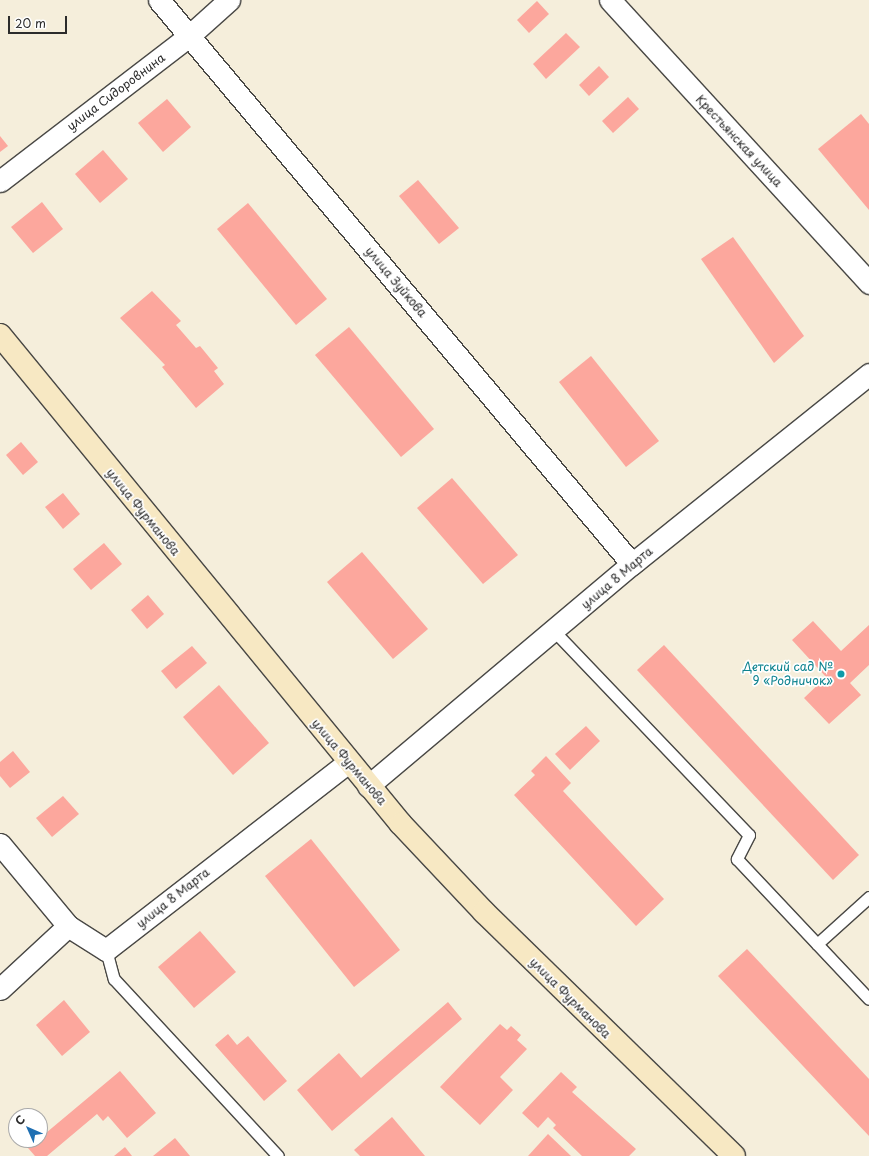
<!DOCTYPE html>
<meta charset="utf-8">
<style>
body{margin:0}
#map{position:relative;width:869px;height:1156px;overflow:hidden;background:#f5eedb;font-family:"Playpen Sans",sans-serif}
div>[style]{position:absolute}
.building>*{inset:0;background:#fca79d}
.roads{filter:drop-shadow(1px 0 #494845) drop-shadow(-1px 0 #494845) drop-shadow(0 1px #494845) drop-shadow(0 -1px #494845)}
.lane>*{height:11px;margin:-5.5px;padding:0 5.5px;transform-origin:5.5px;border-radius:5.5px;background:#fff}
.street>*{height:21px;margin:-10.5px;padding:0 10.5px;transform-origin:10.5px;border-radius:10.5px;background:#fff}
.secondary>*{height:22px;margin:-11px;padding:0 11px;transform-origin:11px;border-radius:11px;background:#f7e8c3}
.dots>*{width:11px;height:11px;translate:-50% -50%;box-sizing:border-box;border:2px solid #fff;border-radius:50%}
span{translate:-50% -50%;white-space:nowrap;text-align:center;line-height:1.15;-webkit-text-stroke:3.5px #fff;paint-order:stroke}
.street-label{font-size:12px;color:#2b2b2b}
.culture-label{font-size:12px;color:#0d838f}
.right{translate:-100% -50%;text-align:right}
.north{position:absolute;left:8px;top:1108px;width:40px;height:40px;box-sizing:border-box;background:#fff;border:1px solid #aaa;border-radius:50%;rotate:315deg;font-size:11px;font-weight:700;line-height:16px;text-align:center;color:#2b2b2b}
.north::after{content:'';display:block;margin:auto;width:14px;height:18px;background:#1f6fb2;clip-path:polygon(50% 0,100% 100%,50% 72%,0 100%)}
.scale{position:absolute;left:8px;top:16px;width:59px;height:18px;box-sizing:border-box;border:2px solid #2b2b2b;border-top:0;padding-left:5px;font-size:12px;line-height:14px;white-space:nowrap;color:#2b2b2b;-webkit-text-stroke:3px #fff;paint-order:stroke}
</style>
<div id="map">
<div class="building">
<i style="clip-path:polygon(537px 1px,549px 14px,529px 33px,517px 20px)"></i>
<i style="clip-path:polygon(566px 33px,580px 47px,546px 79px,533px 64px)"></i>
<i style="clip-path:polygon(599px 66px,609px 77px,589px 96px,579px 85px)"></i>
<i style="clip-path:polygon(628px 97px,639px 109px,613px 133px,602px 121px)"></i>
<i style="clip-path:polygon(167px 99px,191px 127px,163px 152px,138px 123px)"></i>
<i style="clip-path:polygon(861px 114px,869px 124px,869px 210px,818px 149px)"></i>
<i style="clip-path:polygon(0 136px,8px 146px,0 152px)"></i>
<i style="clip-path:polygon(103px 150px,128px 179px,100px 203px,75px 174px)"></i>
<i style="clip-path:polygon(418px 180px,459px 228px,439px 244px,399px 196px)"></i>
<i style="clip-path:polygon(42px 202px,63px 229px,33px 253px,11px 227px)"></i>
<i style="clip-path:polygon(248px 203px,327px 299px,296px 325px,217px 229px)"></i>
<i style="clip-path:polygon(733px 237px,804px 336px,774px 363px,701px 259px)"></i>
<i style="clip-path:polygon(152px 291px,181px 321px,176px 325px,196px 348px,200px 346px,218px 368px,214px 371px,224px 384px,196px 408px,162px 367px,165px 365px,120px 318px)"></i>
<i style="clip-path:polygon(349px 327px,434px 429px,401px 457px,315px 355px)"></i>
<i style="clip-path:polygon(591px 356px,659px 441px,626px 467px,559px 382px)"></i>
<i style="clip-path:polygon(21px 442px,38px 462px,23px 475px,6px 455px)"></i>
<i style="clip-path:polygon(452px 478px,518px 555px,483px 584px,417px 508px)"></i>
<i style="clip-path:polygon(63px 493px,80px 514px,63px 529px,45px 507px)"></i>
<i style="clip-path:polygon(104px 543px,122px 564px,91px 590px,73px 569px)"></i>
<i style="clip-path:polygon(362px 552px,428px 629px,393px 659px,327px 582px)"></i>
<i style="clip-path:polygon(148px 595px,164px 614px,147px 629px,131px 610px)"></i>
<i style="clip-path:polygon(813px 621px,841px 651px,869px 625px,869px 665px,850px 683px,861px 695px,829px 724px,804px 698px,826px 677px,792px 640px)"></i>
<i style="clip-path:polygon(664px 645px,859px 855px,833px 880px,637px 670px)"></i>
<i style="clip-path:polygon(192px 646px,207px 663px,176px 689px,161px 671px)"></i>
<i style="clip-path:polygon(219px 685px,269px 743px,233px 775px,183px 717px)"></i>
<i style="clip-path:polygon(586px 726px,600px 741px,570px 770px,555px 754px)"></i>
<i style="clip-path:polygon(13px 751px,30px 772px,10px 788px,0 776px,0 762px)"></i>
<i style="clip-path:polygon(546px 756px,571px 783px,563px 791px,664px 899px,636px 926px,514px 795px,535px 775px,531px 771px)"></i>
<i style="clip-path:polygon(63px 796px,79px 814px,52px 837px,36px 818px)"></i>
<i style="clip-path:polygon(311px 839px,400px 950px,354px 987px,265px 876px)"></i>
<i style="clip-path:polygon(200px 931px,236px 972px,194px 1008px,158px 967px)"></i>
<i style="clip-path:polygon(747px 949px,869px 1079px,869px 1136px,718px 976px)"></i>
<i style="clip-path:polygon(64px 1000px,90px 1032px,62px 1056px,36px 1025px)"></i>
<i style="clip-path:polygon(448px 1002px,462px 1019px,332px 1131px,297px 1090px,339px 1053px,361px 1078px)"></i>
<i style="clip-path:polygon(500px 1024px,507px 1030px,511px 1026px,521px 1035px,517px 1040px,527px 1049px,500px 1077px,513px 1090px,480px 1125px,440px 1087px)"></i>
<i style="clip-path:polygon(228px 1034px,237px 1045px,248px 1036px,287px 1081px,264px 1101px,215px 1045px)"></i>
<i style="clip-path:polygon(120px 1071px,156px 1113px,127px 1138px,108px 1116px,103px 1121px,97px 1114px,47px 1156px,35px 1156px,28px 1148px)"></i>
<i style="clip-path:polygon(561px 1072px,577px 1087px,572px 1092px,636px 1149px,629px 1156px,582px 1156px,553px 1128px,556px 1125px,548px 1117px,538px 1128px,522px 1113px)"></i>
<i style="clip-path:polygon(392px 1117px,425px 1156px,360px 1156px,354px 1150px)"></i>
<i style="clip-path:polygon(548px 1134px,571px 1156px,528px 1156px)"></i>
<i style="clip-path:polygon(175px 1138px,190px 1156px,153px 1156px)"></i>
<i style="clip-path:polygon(125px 1147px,132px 1156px,114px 1156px)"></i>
</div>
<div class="roads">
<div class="lane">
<i style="left:554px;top:631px;width:282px;rotate:46.3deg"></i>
<i style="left:749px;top:835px;width:27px;rotate:117deg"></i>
<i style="left:737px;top:859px;width:192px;rotate:46.7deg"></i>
<i style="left:817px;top:944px;width:70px;rotate:-42.1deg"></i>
<i style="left:106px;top:950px;width:30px;rotate:75deg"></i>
<i style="left:114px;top:979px;width:241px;rotate:47.2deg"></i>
</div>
<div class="street">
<i style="left:159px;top:0;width:736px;rotate:50.02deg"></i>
<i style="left:610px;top:0;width:384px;rotate:47.5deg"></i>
<i style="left:0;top:181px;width:238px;rotate:-37.5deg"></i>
<i style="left:189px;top:36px;width:54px;rotate:-42deg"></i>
<i style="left:368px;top:786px;width:345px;rotate:-40.1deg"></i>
<i style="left:632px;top:564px;width:304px;rotate:-38.7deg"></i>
<i style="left:0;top:844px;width:107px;rotate:50.3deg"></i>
<i style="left:68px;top:926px;width:45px;rotate:32.3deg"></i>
<i style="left:106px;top:950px;width:306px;rotate:-37.8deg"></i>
<i style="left:0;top:989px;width:93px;rotate:-42.8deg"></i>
</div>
<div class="secondary">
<i style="left:0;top:335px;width:632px;rotate:50.65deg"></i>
<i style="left:401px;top:824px;width:121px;rotate:46.7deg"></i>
<i style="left:484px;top:912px;width:349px;rotate:44.3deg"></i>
</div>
</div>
<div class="dots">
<i style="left:841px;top:674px;background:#0f9aa8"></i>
</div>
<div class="street-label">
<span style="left:116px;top:92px;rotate:-37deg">улица Сидоровнина</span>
<span style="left:739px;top:141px;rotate:47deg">Крестьянская улица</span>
<span style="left:396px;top:282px;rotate:50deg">улица Зуйкова</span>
<span style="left:143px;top:512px;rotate:51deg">улица Фурманова</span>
<span style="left:617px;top:578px;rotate:-40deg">улица 8 Марта</span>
<span style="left:349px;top:762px;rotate:50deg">улица Фурманова</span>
<span style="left:173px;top:898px;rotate:-38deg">улица 8 Марта</span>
<span style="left:570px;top:998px;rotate:45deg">улица Фурманова</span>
</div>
<div class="culture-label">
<span class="right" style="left:833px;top:674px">Детский сад №<br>9 «Родничок»</span>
</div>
<div class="north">С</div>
<div class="scale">20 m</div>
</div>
